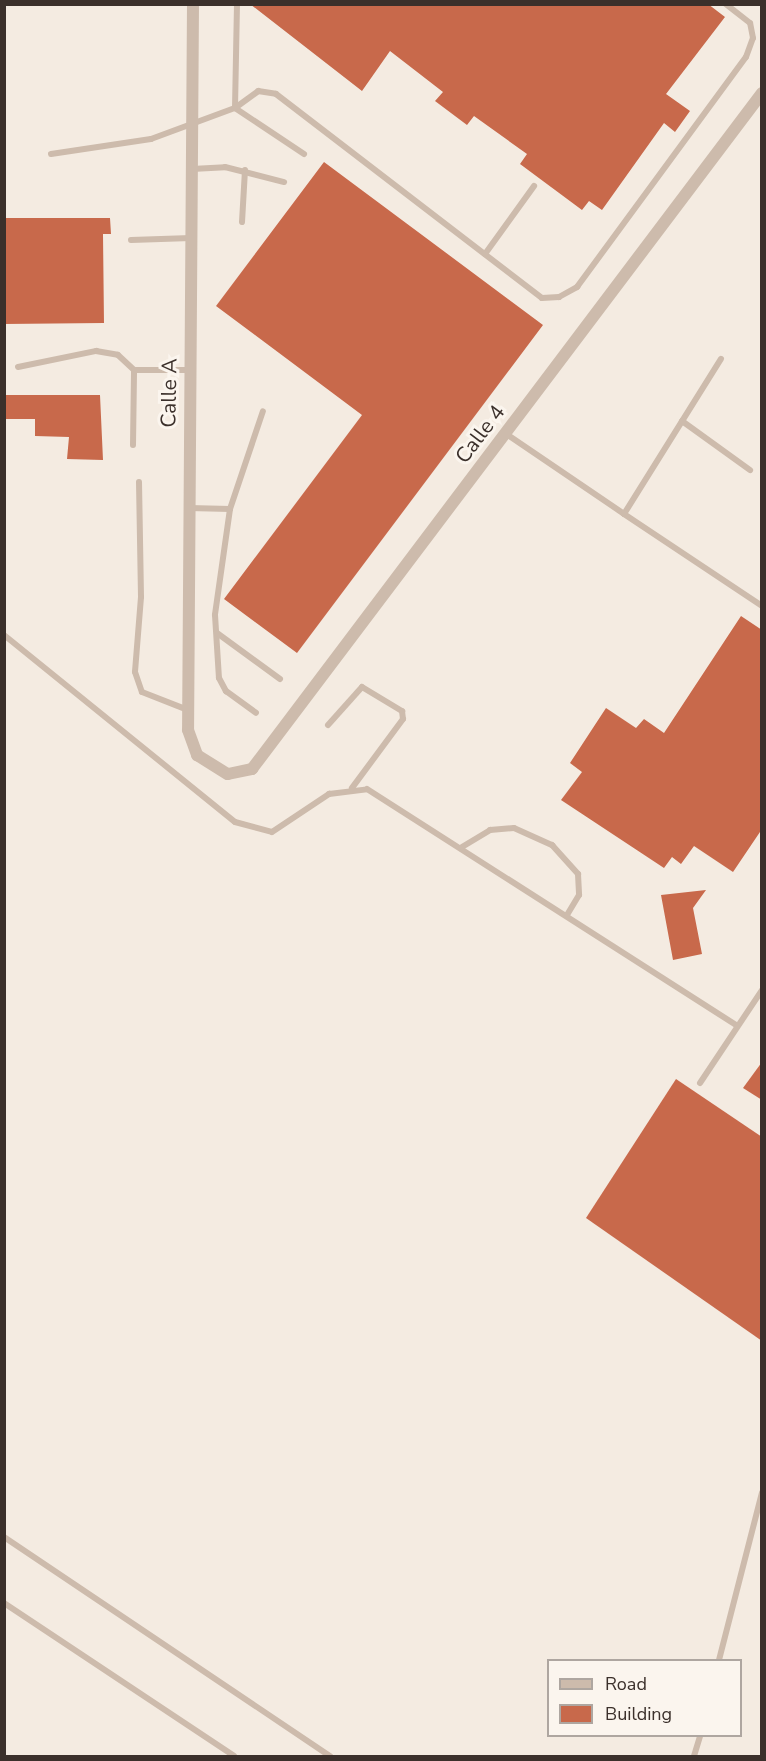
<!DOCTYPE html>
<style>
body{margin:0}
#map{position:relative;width:766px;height:1761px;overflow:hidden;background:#f4ebe1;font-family:"Nunito Sans",sans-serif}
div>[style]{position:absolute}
.building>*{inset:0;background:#c8694b}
.service>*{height:6px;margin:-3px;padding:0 3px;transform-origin:3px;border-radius:3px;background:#cdbbac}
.minor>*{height:12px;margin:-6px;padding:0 6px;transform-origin:6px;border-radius:6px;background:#cdbbac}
span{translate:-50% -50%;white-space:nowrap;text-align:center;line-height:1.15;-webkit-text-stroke:6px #fbf5ee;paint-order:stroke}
.street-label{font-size:21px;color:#3b302b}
.frame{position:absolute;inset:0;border:6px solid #3b302b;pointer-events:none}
.legend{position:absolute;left:547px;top:1659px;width:195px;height:78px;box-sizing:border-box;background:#fbf5ee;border:2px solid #aea6a0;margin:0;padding:8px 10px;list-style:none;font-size:18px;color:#3b302b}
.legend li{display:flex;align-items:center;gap:12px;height:30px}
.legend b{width:30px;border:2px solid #aea6a0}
</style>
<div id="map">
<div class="building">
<i style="clip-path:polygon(250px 4px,708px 4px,725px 17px,666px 94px,690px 111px,675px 132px,664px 123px,602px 210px,589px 201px,582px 210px,520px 164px,527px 154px,474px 116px,467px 125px,435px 101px,443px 92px,390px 51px,362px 91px)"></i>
<i style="clip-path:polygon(324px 162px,543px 325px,297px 653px,224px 599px,362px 415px,216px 306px)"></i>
<i style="clip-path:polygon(4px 218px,110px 218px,111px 234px,103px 234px,104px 323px,4px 324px)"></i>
<i style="clip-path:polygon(4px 395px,100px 395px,103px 460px,67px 459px,69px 437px,35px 436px,35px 419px,4px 419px)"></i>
<i style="clip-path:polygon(741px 616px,762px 630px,762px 829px,733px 872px,694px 846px,681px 864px,672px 857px,664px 868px,561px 800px,582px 772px,570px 763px,606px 708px,636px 728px,644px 719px,664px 733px)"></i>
<i style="clip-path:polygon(706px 890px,693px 908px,702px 954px,673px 960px,661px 895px)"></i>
<i style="clip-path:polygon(762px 1062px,762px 1100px,743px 1088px)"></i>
<i style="clip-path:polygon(676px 1079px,762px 1137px,762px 1341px,586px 1218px)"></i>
</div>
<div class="service">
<i style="left:235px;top:108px;width:104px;rotate:-88.9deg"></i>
<i style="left:235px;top:108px;width:83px;rotate:33.7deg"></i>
<i style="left:51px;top:154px;width:101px;rotate:-8.5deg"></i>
<i style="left:151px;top:139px;width:90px;rotate:-20.3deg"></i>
<i style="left:235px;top:108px;width:29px;rotate:-36deg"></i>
<i style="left:258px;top:91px;width:18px;rotate:9deg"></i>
<i style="left:276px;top:94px;width:335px;rotate:37.5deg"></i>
<i style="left:542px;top:298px;width:17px;rotate:-3deg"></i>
<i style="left:559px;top:297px;width:21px;rotate:-29deg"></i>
<i style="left:577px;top:287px;width:285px;rotate:-53.7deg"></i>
<i style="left:746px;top:57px;width:20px;rotate:-70deg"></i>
<i style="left:753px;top:38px;width:15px;rotate:-101deg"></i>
<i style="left:750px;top:23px;width:31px;rotate:-142deg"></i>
<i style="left:192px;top:169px;width:33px;rotate:-3deg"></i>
<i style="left:225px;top:167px;width:61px;rotate:14.3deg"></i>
<i style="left:242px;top:222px;width:52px;rotate:-86.7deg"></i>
<i style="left:131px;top:240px;width:60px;rotate:-1.9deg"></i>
<i style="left:485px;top:254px;width:84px;rotate:-54.2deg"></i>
<i style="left:18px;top:367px;width:80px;rotate:-11.6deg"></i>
<i style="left:96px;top:351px;width:22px;rotate:10deg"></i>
<i style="left:118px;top:355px;width:22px;rotate:43deg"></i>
<i style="left:682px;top:421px;width:84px;rotate:35.8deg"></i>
<i style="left:505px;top:433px;width:144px;rotate:34.2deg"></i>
<i style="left:624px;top:514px;width:183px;rotate:-58deg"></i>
<i style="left:133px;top:445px;width:75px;rotate:-89.2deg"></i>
<i style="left:134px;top:370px;width:55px"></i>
<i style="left:139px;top:482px;width:115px;rotate:89deg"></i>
<i style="left:141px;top:597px;width:75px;rotate:94.6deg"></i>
<i style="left:135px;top:672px;width:21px;rotate:71deg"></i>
<i style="left:142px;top:692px;width:49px;rotate:21.4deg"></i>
<i style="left:189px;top:508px;width:41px;rotate:1.4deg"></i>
<i style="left:230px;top:509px;width:107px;rotate:98.1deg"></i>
<i style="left:215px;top:615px;width:63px;rotate:86.4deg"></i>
<i style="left:219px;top:678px;width:15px;rotate:62deg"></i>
<i style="left:226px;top:691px;width:37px;rotate:36deg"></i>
<i style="left:230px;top:509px;width:103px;rotate:-71.4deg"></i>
<i style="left:624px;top:514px;width:166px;rotate:33.7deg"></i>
<i style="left:217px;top:633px;width:78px;rotate:36.1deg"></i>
<i style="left:4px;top:635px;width:297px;rotate:39deg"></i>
<i style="left:235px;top:822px;width:38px;rotate:15deg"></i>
<i style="left:272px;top:832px;width:69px;rotate:-33.7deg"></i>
<i style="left:329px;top:794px;width:38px;rotate:-7deg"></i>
<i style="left:367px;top:789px;width:439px;rotate:32.6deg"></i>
<i style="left:328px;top:725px;width:51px;rotate:-48.2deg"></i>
<i style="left:362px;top:687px;width:47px;rotate:31deg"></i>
<i style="left:402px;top:711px;width:8px;rotate:83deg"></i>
<i style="left:403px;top:719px;width:86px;rotate:126.5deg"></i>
<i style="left:462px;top:847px;width:33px;rotate:-31deg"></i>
<i style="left:490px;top:830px;width:24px;rotate:-5deg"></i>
<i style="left:514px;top:828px;width:42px;rotate:24.1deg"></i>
<i style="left:552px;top:845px;width:39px;rotate:48deg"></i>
<i style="left:578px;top:874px;width:21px;rotate:87deg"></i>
<i style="left:579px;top:895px;width:23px;rotate:121deg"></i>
<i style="left:700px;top:1083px;width:112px;rotate:-56.3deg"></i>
<i style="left:4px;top:1537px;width:393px;rotate:33.9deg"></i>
<i style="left:4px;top:1603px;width:276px;rotate:33.6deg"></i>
<i style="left:719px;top:1660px;width:173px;rotate:-75.6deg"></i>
<i style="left:694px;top:1756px;width:21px;rotate:-73deg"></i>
</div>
<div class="minor">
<i style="left:193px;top:4px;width:726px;rotate:90.39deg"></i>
<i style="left:188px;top:730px;width:27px;rotate:70deg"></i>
<i style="left:197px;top:755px;width:36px;rotate:32deg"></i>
<i style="left:228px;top:774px;width:25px;rotate:-12deg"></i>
<i style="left:252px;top:769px;width:847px;rotate:-52.97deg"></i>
</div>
<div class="street-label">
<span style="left:169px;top:393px;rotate:-89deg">Calle A</span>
<span style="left:480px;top:434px;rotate:-53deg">Calle 4</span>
</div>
<div class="frame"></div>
<ul class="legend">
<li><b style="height:8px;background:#cdbbac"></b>Road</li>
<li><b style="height:16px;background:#c8694b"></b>Building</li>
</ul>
</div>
